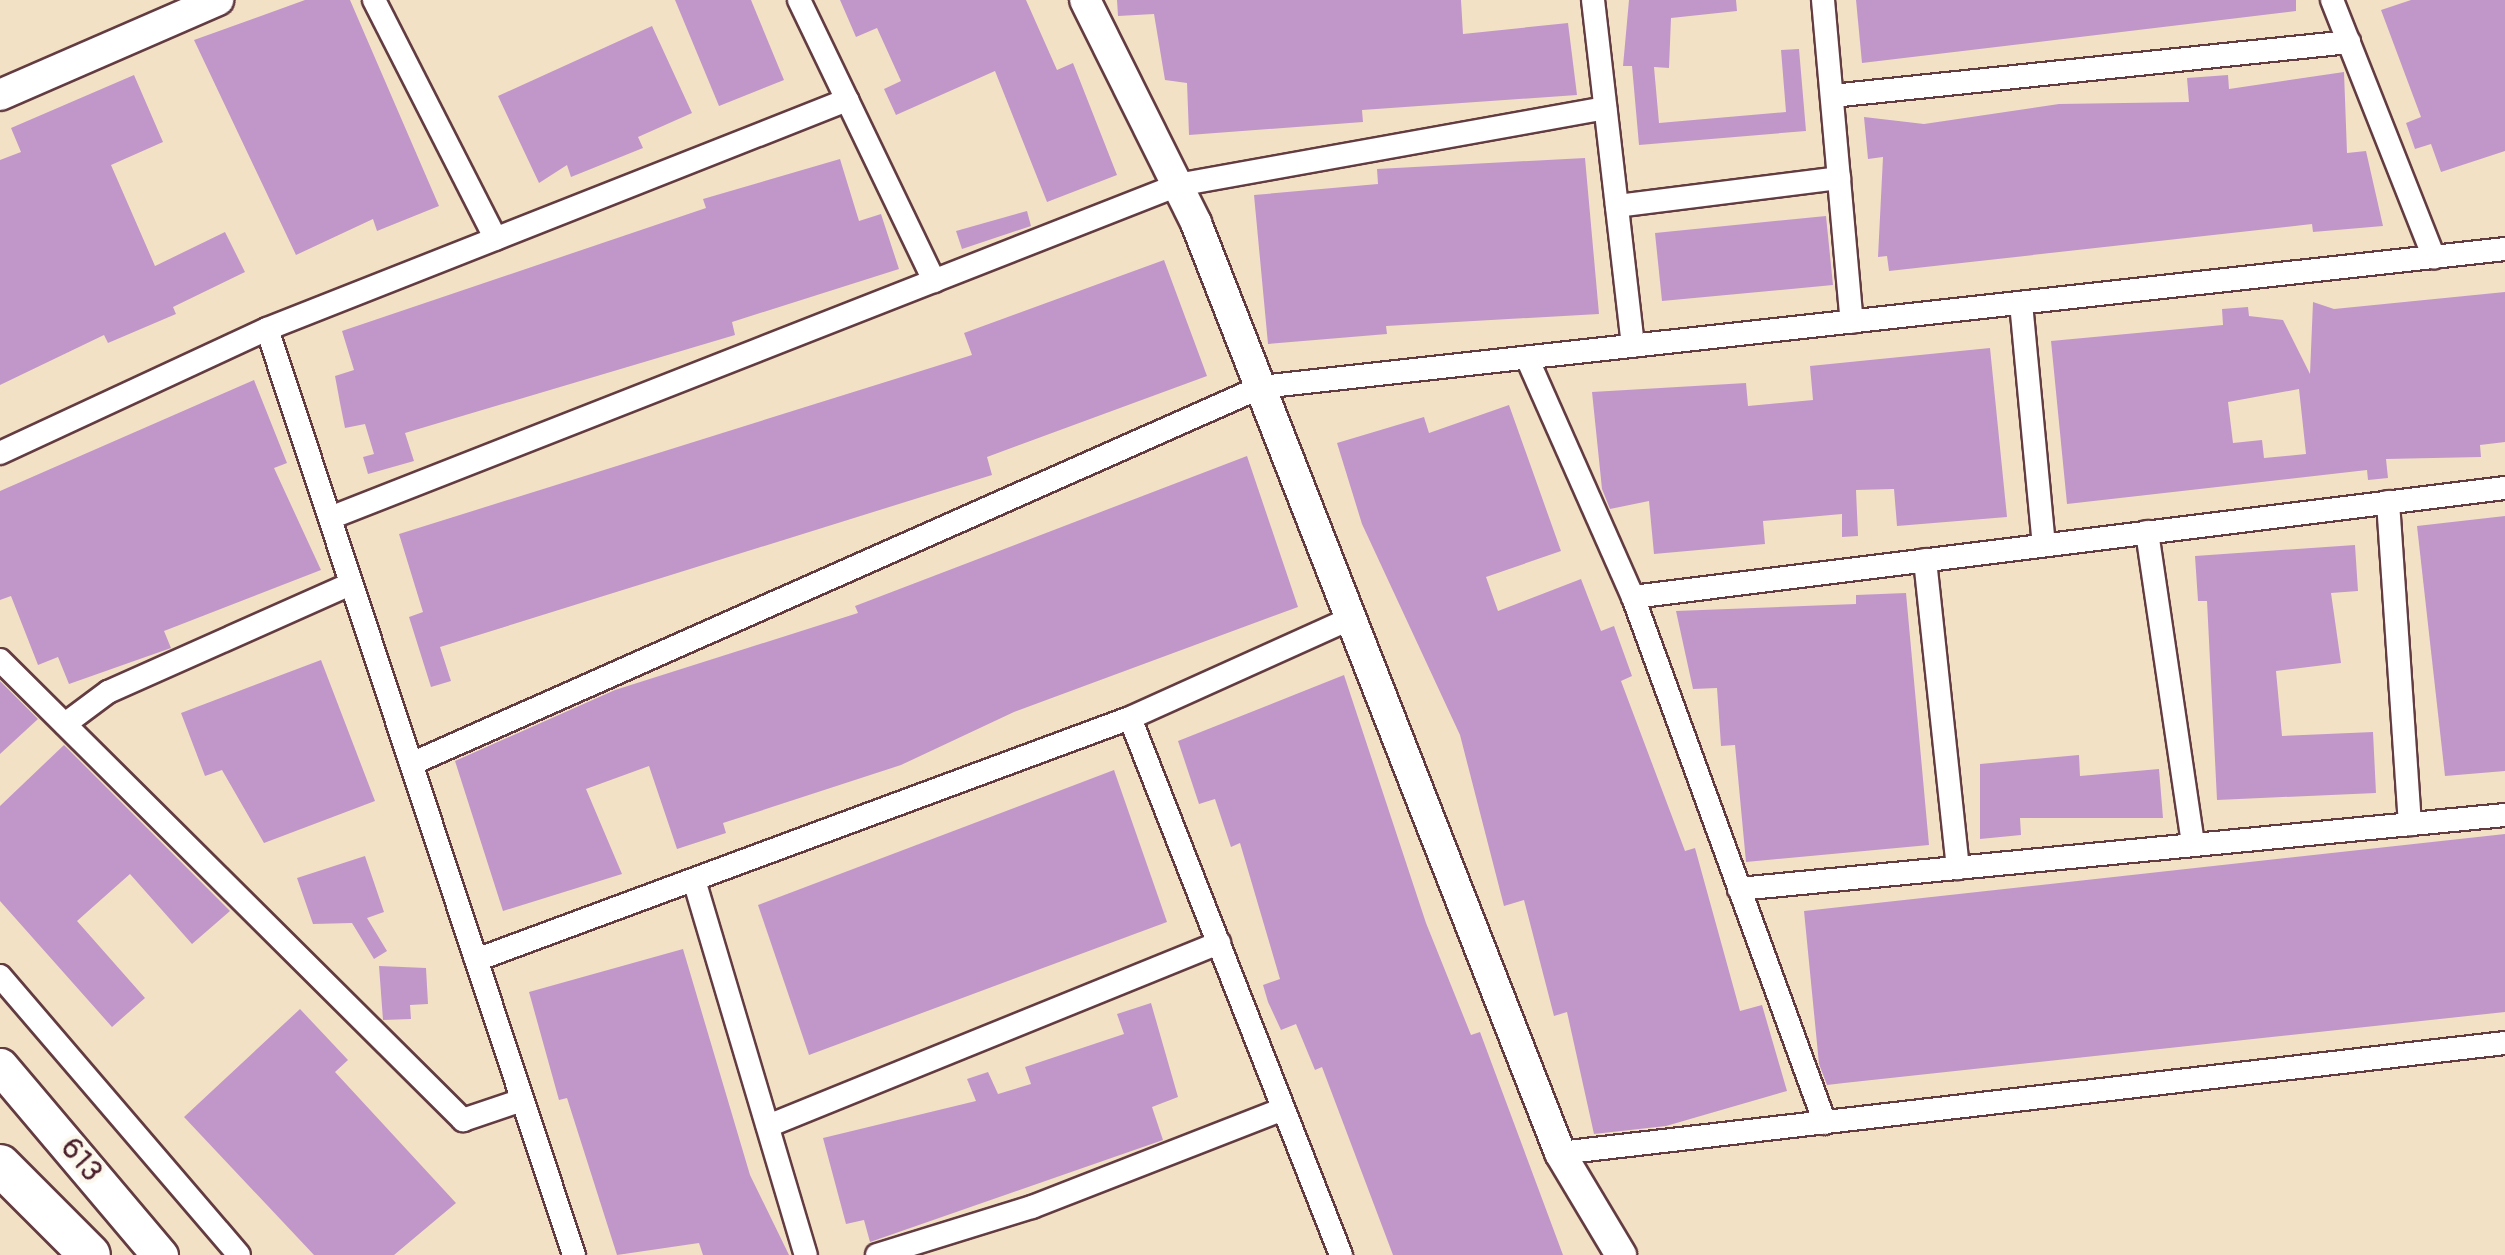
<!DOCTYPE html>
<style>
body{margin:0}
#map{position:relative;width:2505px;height:1255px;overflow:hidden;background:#f3e1c6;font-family:Pangolin,sans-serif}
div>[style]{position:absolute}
.building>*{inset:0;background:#c197ca}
.roads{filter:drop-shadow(2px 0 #633c42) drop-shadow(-2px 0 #633c42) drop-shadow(0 2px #633c42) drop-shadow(0 -2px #633c42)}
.street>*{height:22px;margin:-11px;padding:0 11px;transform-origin:11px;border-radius:11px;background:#fff}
.secondary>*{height:30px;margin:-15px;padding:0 15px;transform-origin:15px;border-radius:15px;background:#fff}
.primary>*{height:35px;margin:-17.5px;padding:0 17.5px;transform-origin:17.5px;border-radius:17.5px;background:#fff}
.highway>*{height:40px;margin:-20px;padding:0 20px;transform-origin:20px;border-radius:20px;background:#fff}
span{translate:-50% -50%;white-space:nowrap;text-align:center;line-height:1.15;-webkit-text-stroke:8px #fbf7ec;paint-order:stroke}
.street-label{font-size:30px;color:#4a1f2b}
</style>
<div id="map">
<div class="building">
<i style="clip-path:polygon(305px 0,350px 0,439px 206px,377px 231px,373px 219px,296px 255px,194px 40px)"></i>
<i style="clip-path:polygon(675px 0,751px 0,784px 80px,719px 106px)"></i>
<i style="clip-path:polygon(840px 0,1026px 0,1057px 70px,1073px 63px,1117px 175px,1047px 202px,995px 71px,896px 115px,884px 89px,901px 81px,877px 28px,856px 37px)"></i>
<i style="clip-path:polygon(1117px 0,1461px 0,1463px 34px,1568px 23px,1577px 95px,1362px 110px,1363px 122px,1189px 135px,1187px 83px,1165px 80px,1154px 14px,1118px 16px)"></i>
<i style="clip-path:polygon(1629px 0,1736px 0,1737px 11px,1671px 18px,1669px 68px,1654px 67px,1659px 123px,1786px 112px,1781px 50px,1799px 49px,1806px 131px,1639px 145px,1632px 66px,1623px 66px)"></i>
<i style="clip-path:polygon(1856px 0,2296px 0,2296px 11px,1862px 63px)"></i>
<i style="clip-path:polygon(2411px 0,2505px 0,2505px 151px,2441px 172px,2431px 144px,2415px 149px,2406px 123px,2421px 117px,2381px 10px)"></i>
<i style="clip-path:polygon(652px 26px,692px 113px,638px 137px,643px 148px,571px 177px,567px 165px,539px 183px,498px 96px)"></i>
<i style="clip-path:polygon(2344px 72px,2347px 153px,2366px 151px,2383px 226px,2313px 232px,2312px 224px,1889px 271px,1887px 256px,1878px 257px,1883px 157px,1868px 159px,1864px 117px,1924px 124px,2059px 104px,2189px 102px,2187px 78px,2228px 75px,2229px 89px)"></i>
<i style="clip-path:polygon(134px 75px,163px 142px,111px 165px,155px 266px,225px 232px,245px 272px,173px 307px,176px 314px,108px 343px,104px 335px,0 385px,0 160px,21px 152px,11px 128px)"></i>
<i style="clip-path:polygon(1585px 158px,1599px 314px,1386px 326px,1387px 334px,1268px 344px,1254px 195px,1378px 184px,1377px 169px)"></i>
<i style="clip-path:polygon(840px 159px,859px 221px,881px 214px,899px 269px,732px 322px,735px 335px,405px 433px,414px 461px,368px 474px,363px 457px,374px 454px,365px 424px,345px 428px,340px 403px,335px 376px,354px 370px,342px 331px,706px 208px,703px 199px)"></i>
<i style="clip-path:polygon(1027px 211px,1031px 226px,962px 249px,956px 231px)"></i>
<i style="clip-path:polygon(1826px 216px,1833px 285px,1662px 301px,1655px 233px)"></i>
<i style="clip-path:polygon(1164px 260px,1207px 376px,987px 457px,992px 475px,440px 647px,451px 681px,431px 687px,409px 617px,423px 612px,399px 534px,972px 355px,964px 333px)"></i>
<i style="clip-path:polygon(evenodd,2505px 292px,2505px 442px,2480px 445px,2481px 457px,2386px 459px,2388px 478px,2368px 480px,2367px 470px,2067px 504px,2051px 341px,2223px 325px,2222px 309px,2248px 307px,2249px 316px,2283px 320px,2310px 374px,2313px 302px,2334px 309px,2505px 292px,2299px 389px,2306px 454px,2264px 458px,2262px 440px,2233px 443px,2228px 402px,2299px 389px)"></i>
<i style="clip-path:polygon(1990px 348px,2007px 517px,1897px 526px,1894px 489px,1856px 490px,1858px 536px,1842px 537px,1842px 514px,1763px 521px,1765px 544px,1654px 554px,1649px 501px,1610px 509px,1602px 489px,1592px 392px,1746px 383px,1748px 406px,1813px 400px,1810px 366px)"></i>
<i style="clip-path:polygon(254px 380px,287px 463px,274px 468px,321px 570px,164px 631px,171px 648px,69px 684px,58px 657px,38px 665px,11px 596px,0 600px,0 491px)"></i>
<i style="clip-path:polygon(1509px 405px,1561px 551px,1486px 577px,1498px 611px,1581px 579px,1601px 631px,1614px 626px,1632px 676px,1621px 681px,1685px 851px,1695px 848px,1740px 1011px,1762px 1005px,1787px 1091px,1666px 1126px,1594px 1134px,1567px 1012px,1554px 1016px,1524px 900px,1504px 906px,1460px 735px,1362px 524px,1337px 443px,1424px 417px,1429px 433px)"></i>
<i style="clip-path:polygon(1247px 456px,1298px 607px,1014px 712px,901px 765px,723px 823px,726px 833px,677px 849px,649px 766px,586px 789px,622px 874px,503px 911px,455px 761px,615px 690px,858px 613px,855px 606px)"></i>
<i style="clip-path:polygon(2505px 516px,2505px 771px,2445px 776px,2417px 526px)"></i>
<i style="clip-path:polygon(2355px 545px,2358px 591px,2331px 593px,2341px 663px,2276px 671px,2282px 736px,2373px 732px,2376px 793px,2217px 800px,2207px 601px,2198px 601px,2195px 556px)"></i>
<i style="clip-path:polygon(1906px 593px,1929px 845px,1746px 862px,1735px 745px,1721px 746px,1717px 688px,1693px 689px,1676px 611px,1856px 604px,1856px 595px)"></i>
<i style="clip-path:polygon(321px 660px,375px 801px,264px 843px,222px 770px,205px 776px,181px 713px)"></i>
<i style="clip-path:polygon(1344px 675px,1426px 923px,1471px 1035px,1480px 1032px,1563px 1255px,1393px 1255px,1322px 1067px,1315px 1070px,1296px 1024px,1281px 1030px,1268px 1002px,1263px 985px,1280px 979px,1240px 843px,1231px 847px,1215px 799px,1199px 804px,1178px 741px)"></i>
<i style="clip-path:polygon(0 681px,38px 719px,0 754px)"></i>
<i style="clip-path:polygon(64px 745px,230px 911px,192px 944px,130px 874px,77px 921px,145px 998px,112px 1027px,0 901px,0 806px)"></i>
<i style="clip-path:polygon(2079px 755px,2080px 776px,2159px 769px,2163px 818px,2020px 818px,2021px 835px,1980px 839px,1980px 764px)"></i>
<i style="clip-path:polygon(1114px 770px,1167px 922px,809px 1055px,758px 905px)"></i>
<i style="clip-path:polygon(2505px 834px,2505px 1012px,1844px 1083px,1827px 1085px,1819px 1064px,1804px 911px)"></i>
<i style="clip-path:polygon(365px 856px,384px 912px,367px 918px,387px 951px,374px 959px,352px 923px,313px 924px,297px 878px)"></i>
<i style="clip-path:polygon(683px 949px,750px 1175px,789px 1255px,703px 1255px,699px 1243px,617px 1255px,567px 1098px,559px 1100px,529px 992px)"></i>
<i style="clip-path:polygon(379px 966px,426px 968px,428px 1004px,410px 1005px,411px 1019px,383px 1020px)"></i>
<i style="clip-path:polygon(1151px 1003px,1178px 1097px,1152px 1107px,1163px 1140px,870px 1242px,864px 1220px,846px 1224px,823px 1138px,976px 1101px,967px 1079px,988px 1072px,998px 1094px,1031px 1084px,1025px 1067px,1124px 1034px,1117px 1014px)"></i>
<i style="clip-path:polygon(300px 1009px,348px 1060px,335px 1072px,456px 1203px,394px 1255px,314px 1255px,184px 1117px)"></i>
</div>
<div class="roads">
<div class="street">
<i style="left:374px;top:0;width:268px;rotate:63deg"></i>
<i style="left:799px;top:0;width:312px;rotate:64.3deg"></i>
<i style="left:1593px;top:0;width:348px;rotate:83.4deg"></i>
<i style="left:1823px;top:0;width:323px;rotate:84.9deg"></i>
<i style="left:2332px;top:0;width:277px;rotate:68.4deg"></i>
<i style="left:1832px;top:96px;width:520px;rotate:-5.96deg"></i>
<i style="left:1617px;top:206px;width:224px;rotate:-7.2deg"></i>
<i style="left:2021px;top:303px;width:243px;rotate:84.6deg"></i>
<i style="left:267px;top:329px;width:976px;rotate:71.66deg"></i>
<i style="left:1527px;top:358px;width:261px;rotate:66.1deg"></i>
<i style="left:1633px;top:597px;width:560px;rotate:69.95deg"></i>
<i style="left:0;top:453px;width:294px;rotate:-24.9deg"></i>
<i style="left:267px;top:329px;width:624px;rotate:-21.55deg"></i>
<i style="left:2388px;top:502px;width:323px;rotate:86.1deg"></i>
<i style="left:330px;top:518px;width:911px;rotate:-21.44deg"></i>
<i style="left:1178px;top:185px;width:434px;rotate:-10.2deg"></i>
<i style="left:2147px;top:532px;width:316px;rotate:81.6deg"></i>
<i style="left:1925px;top:560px;width:310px;rotate:83.9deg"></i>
<i style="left:1633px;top:597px;width:879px;rotate:-7.13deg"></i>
<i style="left:0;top:660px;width:653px;rotate:44.81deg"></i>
<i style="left:463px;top:1120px;width:62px;rotate:-18.7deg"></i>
<i style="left:1130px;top:718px;width:577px;rotate:68.55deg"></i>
<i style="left:65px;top:724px;width:54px;rotate:-36.7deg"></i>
<i style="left:108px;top:692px;width:266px;rotate:-24deg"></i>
<i style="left:411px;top:764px;width:930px;rotate:-23.92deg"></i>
<i style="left:1261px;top:387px;width:1252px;rotate:-6.33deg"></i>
<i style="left:694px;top:880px;width:391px;rotate:73.4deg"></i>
<i style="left:1739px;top:889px;width:770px;rotate:-5.52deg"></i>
<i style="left:476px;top:960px;width:697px;rotate:-20.31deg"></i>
<i style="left:1130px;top:718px;width:243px;rotate:-24.3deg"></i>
<i style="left:0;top:976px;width:367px;rotate:49.4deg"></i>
<i style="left:768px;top:1126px;width:487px;rotate:-22.1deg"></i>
<i style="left:1560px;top:1153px;width:951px;rotate:-6.64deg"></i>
<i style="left:877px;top:1255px;width:162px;rotate:-17.2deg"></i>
<i style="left:1032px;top:1207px;width:269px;rotate:-21.3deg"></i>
</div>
<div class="secondary">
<i style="left:1085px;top:0;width:249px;rotate:63.5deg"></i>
<i style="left:1196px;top:223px;width:999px;rotate:68.62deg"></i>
<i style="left:1560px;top:1153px;width:119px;rotate:59.1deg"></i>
<i style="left:0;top:95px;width:238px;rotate:-23.5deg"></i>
</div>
<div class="primary">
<i style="left:0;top:1066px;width:248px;rotate:49.8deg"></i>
</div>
<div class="highway">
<i style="left:0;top:1165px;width:127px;rotate:45deg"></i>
</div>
</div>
<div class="street-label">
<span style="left:81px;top:1160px;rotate:50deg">613</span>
</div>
</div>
